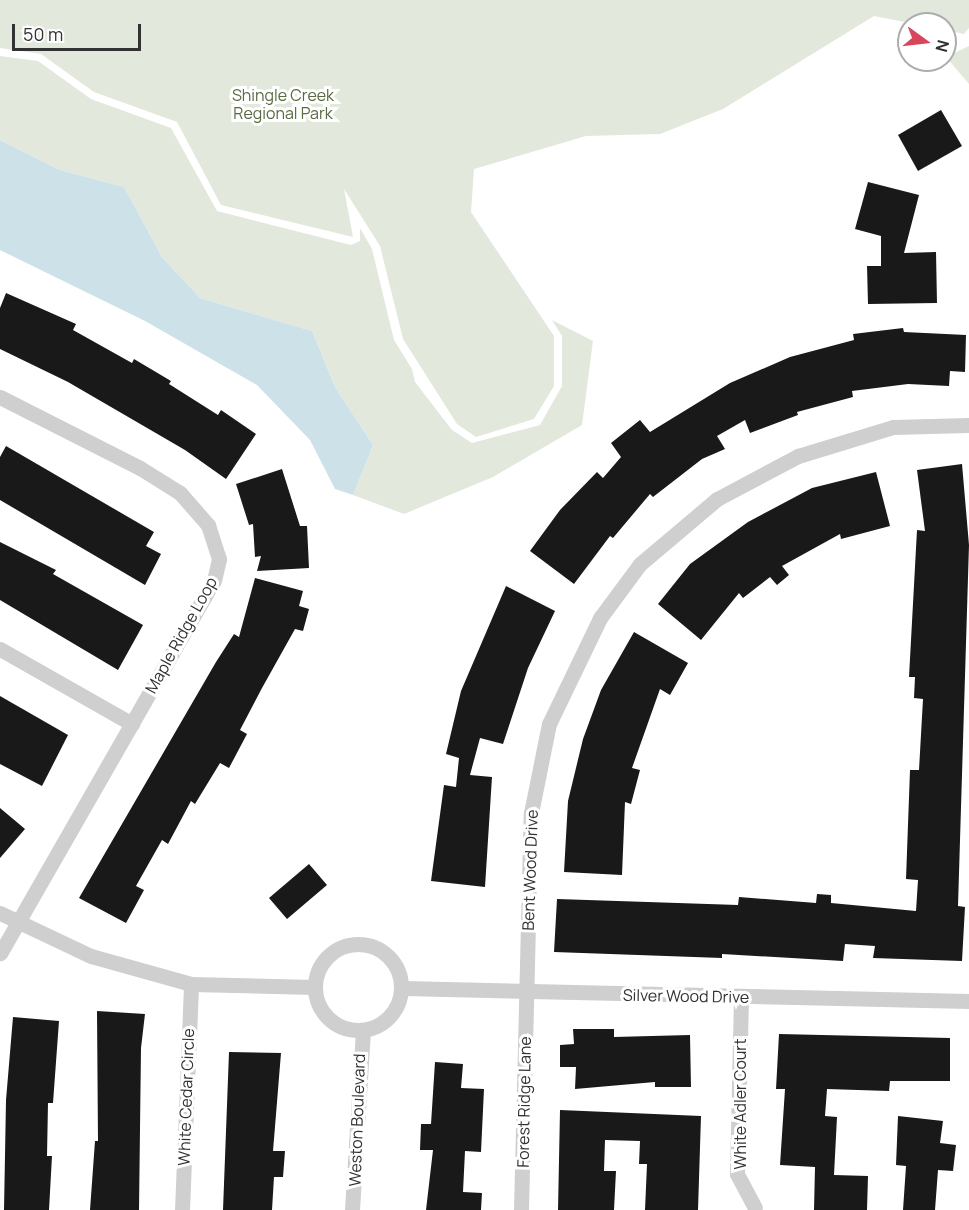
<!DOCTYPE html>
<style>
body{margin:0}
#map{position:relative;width:969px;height:1210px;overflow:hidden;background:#fff;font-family:Manrope,sans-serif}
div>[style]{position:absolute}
.green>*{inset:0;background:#e3e8dc}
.water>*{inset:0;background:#cde1e9}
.building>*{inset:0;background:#191919}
.street>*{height:15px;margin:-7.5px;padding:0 7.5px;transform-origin:7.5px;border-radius:7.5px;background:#cfcfcf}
.street>.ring{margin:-7.5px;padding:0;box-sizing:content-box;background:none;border:15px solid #cfcfcf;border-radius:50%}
span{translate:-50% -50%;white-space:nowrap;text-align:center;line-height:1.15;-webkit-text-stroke:6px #fff;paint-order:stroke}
.park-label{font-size:16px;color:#596b42}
.street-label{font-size:16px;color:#323232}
.north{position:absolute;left:897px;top:12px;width:60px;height:60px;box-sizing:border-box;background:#fff;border:2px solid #adadad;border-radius:50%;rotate:105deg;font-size:16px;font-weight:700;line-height:24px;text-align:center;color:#323232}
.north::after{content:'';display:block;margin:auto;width:21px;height:27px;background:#d7465d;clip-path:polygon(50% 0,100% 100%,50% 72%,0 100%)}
.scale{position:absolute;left:12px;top:24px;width:129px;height:27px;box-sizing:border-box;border:3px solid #323232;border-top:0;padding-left:8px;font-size:18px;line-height:21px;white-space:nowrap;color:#323232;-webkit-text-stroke:4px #fff;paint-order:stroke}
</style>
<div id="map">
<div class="green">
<i style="clip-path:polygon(0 0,969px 0,969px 28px,964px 34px,945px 30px,945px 24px,915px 24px,874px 16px,723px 109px,660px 134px,586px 136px,474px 169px,471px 212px,554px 336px,554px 386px,534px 419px,476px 437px,457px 424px,403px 339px,380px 246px,344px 189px,353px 237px,221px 205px,177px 122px,94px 92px,41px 54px,0 48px)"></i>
<i style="clip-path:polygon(969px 46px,969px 84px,946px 57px)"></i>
<i style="clip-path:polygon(0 56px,38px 61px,91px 99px,171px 128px,217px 211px,351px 245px,360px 241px,360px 228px,372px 249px,394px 340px,412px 369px,415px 382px,452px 430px,472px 443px,540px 425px,562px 386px,562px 336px,552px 320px,593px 341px,582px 425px,493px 477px,404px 514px,353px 495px,373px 445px,335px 387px,312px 331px,200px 298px,162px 257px,124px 187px,60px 170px,0 140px)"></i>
</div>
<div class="water">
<i style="clip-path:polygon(0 140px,60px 170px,124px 187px,162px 257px,200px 298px,312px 331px,335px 387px,373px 445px,353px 495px,335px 489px,310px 440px,257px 385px,145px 321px,0 250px)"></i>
</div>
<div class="building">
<i style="clip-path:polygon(941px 110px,962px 146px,918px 171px,898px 135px)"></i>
<i style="clip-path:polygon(868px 182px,919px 195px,904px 253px,936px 252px,937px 303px,868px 304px,867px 266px,881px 266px,881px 236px,855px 229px)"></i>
<i style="clip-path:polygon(6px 293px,76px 324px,73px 330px,132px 363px,134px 359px,171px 381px,169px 384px,218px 415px,221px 410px,256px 434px,226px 479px,185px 450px,68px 382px,0 349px,0 308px)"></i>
<i style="clip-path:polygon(903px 328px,904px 332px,966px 335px,965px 372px,950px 371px,949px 386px,908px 384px,852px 391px,853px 397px,797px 412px,798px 415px,750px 433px,745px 420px,717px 436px,725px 449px,702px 459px,653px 497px,650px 494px,613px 538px,610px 536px,574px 584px,530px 551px,560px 510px,597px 472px,603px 478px,621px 457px,611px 443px,640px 420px,650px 432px,730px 383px,790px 357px,854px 340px,853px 334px)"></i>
<i style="clip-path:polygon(6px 446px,154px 532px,146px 546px,161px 554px,145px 585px,0 500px,0 457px)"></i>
<i style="clip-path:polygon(962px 464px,969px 545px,958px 906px,965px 907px,962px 961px,873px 958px,875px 946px,845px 944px,843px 961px,722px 954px,722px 958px,554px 952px,557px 899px,738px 905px,739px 897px,816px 903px,817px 894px,831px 895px,831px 903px,916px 911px,918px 880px,906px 879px,910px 770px,919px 770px,923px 699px,914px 698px,915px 677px,909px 677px,917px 530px,925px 531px,917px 470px)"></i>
<i style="clip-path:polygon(282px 469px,300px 526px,307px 526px,309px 568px,257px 571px,261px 556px,255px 557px,253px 524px,249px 525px,236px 484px)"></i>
<i style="clip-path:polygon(876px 472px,890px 526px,841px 539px,840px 534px,782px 566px,789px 575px,777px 585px,770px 577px,743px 598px,739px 593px,701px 640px,658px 604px,690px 564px,748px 522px,812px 488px)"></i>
<i style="clip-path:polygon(0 542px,56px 570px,53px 574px,143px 625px,118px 670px,0 600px)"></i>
<i style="clip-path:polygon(255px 578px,303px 591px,299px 606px,309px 609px,303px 631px,295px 629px,262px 688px,240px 730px,247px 734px,229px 768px,220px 763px,195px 804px,191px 801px,168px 844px,162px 840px,136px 886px,144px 890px,126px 923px,79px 898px,216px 662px,234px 634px,239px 637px)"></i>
<i style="clip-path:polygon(506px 586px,555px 611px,528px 668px,503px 744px,480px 738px,470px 775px,492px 777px,485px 887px,431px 881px,444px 785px,456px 787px,459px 758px,446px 754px,461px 691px)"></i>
<i style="clip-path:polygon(634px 632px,688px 663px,670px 695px,660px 689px,632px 768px,640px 770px,631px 804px,625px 802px,622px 875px,564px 872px,568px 801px,583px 739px,601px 690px)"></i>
<i style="clip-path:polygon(0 696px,68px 735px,42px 786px,0 764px)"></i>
<i style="clip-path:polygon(0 808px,25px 829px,0 858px)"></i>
<i style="clip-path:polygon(309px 864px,327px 885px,287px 919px,269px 898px)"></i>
<i style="clip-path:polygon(97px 1011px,145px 1014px,141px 1048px,139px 1210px,90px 1210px,95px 1141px,98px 1141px)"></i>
<i style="clip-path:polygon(13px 1017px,59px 1021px,53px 1103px,48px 1103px,47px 1156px,52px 1156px,49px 1210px,4px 1210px,6px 1100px)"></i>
<i style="clip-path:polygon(573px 1029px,614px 1029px,614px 1037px,690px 1035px,691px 1087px,655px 1087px,655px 1082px,575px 1089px,576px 1067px,560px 1067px,560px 1045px,574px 1044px)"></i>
<i style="clip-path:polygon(779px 1034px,950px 1038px,950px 1081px,890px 1081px,889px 1091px,827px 1089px,825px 1116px,837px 1117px,834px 1175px,868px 1176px,867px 1210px,814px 1210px,815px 1167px,780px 1165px,785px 1089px,776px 1089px)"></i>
<i style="clip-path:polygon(229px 1052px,281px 1053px,273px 1151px,285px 1151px,283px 1177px,274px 1177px,272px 1210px,223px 1210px)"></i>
<i style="clip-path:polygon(435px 1062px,463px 1064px,461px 1088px,484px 1089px,481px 1152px,465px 1151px,463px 1192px,482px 1193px,481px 1210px,426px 1210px,433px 1150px,420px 1150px,421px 1124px,431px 1124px)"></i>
<i style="clip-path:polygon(560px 1110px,701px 1116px,698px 1210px,645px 1210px,647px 1164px,639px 1164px,640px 1141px,605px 1140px,604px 1171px,616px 1171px,614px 1210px,558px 1210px)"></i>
<i style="clip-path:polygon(898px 1116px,943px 1121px,940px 1143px,956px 1145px,953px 1171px,938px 1170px,935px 1210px,903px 1210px,906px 1166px,896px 1165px)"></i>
</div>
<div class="street">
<i style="left:0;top:397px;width:157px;rotate:26.9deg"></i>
<i style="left:140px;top:468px;width:47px;rotate:32deg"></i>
<i style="left:180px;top:493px;width:43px;rotate:48.8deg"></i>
<i style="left:208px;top:525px;width:36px;rotate:72deg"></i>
<i style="left:219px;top:559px;width:22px;rotate:103deg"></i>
<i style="left:214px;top:580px;width:430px;rotate:119.8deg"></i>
<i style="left:0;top:649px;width:152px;rotate:29.6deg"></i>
<i style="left:0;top:913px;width:101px;rotate:25.3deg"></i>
<i style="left:91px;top:956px;width:104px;rotate:15.6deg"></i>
<i style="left:191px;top:984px;width:124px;rotate:1.4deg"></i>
<i class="ring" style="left:315px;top:944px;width:71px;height:71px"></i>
<i style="left:403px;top:988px;width:566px;rotate:1.32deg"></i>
<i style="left:741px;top:997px;width:177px;rotate:91.3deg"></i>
<i style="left:737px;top:1174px;width:38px;rotate:62deg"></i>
<i style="left:182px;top:1210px;width:226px;rotate:-87.7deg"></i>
<i style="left:352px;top:1210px;width:179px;rotate:-86.5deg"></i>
<i style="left:521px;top:1210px;width:397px;rotate:-88.6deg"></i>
<i style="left:531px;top:813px;width:91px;rotate:-78.6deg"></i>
<i style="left:549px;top:724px;width:118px;rotate:-64.3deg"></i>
<i style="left:600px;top:618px;width:67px;rotate:-53.5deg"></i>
<i style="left:640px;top:564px;width:101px;rotate:-40.2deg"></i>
<i style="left:717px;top:499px;width:92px;rotate:-28deg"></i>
<i style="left:798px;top:456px;width:99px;rotate:-17deg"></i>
<i style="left:893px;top:427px;width:76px;rotate:-1.5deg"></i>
</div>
<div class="park-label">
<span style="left:283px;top:104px">Shingle Creek<br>Regional Park</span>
</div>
<div class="street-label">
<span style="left:181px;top:635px;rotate:-61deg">Maple Ridge Loop</span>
<span style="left:530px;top:870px;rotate:-88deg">Bent Wood Drive</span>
<span style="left:686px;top:996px;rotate:1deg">Silver Wood Drive</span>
<span style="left:186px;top:1097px;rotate:-88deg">White Cedar Circle</span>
<span style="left:524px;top:1102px;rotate:-89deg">Forest Ridge Lane</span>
<span style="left:740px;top:1104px;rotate:-90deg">White Adler Court</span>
<span style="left:357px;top:1120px;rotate:-88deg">Weston Boulevard</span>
</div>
<div class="north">N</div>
<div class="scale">50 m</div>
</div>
